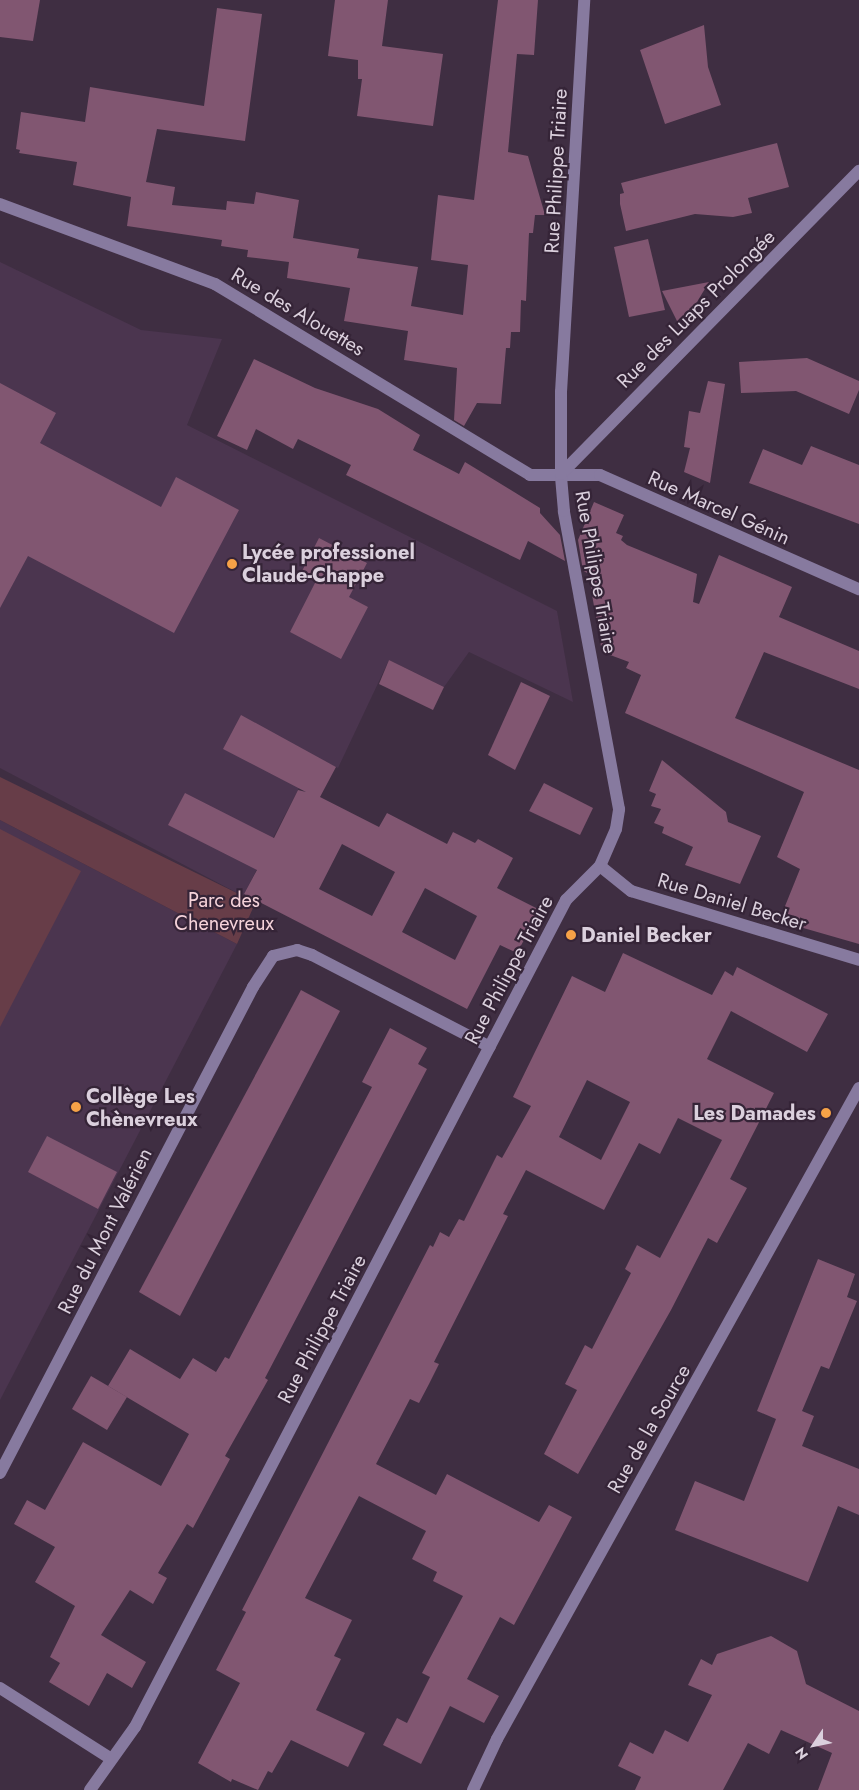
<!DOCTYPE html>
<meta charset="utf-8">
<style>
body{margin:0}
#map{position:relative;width:859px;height:1790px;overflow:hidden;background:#3f2e42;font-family:Jost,sans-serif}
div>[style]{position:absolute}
.built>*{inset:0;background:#4b354f}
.green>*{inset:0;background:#673d48}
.building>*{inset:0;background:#815671}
.minor>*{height:12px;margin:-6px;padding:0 6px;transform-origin:6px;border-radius:6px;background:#877a9f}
.dots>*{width:14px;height:14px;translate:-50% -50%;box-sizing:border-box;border:2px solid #352437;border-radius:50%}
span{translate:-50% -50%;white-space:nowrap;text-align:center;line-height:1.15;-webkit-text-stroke:4.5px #352437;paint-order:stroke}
.street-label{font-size:20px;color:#dbd0dd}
.poi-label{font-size:20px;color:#dbd0dd;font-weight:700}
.left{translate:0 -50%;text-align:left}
.right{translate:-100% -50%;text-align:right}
.park-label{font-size:20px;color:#f5d3da}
.north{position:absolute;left:789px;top:1720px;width:50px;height:50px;-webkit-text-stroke:4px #352437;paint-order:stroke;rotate:236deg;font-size:14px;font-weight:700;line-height:20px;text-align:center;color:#dbd0dd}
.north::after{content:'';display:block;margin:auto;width:18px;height:22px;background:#dbd0dd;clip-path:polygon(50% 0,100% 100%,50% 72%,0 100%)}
</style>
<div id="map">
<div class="built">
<i style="clip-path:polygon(0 262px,141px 330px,222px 339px,187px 425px,557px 611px,573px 702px,469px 652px,444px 687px,389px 660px,338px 768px,315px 757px,243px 896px,0 768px)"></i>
<i style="clip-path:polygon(0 820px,237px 944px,0 1400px)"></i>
</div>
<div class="green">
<i style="clip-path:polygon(0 777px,243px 896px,257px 899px,237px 944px,0 820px)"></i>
<i style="clip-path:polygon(0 829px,81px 871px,0 1027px)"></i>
</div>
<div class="building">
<i style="clip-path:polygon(0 0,40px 0,33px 41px,0 37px)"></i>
<i style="clip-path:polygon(335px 0,388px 0,382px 46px,443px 54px,433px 126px,357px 116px,362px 79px,358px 79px,358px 60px,328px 56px)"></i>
<i style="clip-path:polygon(498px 0,538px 0,534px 55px,517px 54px,508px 152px,528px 156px,545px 215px,535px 215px,533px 233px,529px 233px,526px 301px,521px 300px,520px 332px,511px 332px,510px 348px,506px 348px,501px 404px,477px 403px,464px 426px,454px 420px,457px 368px,404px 360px,408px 331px,344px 321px,350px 288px,287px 278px,289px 262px,247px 257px,248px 250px,221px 246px,222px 240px,127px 226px,131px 197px,73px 185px,77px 162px,19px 153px,20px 150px,16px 149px,21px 112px,85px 122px,90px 87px,204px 106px,217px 8px,262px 14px,245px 141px,157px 129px,146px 182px,175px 187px,172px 205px,226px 210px,227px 201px,254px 204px,256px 192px,299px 200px,293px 238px,359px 249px,357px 258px,418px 267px,411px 306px,463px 315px,468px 265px,431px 260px,438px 195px,474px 200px)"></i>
<i style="clip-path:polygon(704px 25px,708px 67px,721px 105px,665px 124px,640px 50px)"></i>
<i style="clip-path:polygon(777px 143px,789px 187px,748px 198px,752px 213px,733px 217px,695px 214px,626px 231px,620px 204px,620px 194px,624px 193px,621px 183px)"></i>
<i style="clip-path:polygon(648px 239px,665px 310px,629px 317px,614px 247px)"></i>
<i style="clip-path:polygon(709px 282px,694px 307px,678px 323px,662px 291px)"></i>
<i style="clip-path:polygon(807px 358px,859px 381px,859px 390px,849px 414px,796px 391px,741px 393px,739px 362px)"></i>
<i style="clip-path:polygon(254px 359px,315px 388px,378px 409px,420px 435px,413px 450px,459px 474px,465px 462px,540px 508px,540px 513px,560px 535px,565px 561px,528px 541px,520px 560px,346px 475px,351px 465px,298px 439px,293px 449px,256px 429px,247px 450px,217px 436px)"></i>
<i style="clip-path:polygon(708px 381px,725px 384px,710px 483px,684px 472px,690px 448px,684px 447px,689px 411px,700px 413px)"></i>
<i style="clip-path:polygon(0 383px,56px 413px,40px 443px,161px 507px,176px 477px,239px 510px,174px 633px,28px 556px,0 608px)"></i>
<i style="clip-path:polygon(811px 446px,859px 465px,859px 524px,749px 483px,763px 449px,802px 465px)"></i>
<i style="clip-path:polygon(594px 502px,624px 515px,616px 533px,623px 536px,621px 540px,627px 545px,697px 574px,693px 602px,699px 604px,719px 555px,792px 587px,779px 617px,859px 651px,859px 689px,764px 652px,735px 718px,859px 770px,859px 944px,779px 921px,800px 869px,777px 857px,804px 792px,625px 713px,641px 675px,626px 668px,629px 662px,602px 652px,591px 589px,594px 576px,583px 571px,578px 540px)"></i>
<i style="clip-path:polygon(319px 538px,367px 563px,349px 597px,368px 607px,341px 659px,290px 632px,316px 581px,301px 573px)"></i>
<i style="clip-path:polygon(389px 660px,444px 687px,433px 710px,379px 684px)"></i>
<i style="clip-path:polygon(521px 682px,550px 696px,515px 770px,488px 755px)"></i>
<i style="clip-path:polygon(evenodd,241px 715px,336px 767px,320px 797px,379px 827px,387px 813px,447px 844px,453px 832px,475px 843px,478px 839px,513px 858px,497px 888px,540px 910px,517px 953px,500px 945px,467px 1009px,244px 894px,257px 870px,168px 825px,185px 793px,274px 838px,298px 790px,306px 792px,223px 749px,241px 715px,342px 844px,395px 872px,372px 916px,319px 889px,342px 844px,241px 715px,425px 888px,477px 916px,455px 960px,402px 932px,425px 888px)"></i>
<i style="clip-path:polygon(662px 760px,726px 812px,728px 822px,761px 836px,740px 884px,685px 865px,693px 847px,662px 833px,664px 827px,654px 823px,661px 809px,651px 806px,656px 794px,649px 791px)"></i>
<i style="clip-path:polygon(544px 783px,593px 808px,580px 835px,529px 811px)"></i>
<i style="clip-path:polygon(evenodd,623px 953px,712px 995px,725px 971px,733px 976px,737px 967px,828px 1014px,807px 1052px,731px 1011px,707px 1059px,774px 1093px,730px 1179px,747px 1188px,717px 1243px,708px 1238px,671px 1310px,578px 1474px,544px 1454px,577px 1390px,565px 1384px,585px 1345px,592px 1349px,631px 1273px,625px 1269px,637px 1245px,660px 1258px,722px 1140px,678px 1118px,660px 1154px,639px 1143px,604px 1210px,526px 1170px,503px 1214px,508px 1216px,434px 1362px,439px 1364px,429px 1384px,419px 1403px,410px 1399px,376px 1464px,436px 1495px,447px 1474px,539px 1522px,549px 1505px,572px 1517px,514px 1625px,500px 1617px,467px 1679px,499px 1696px,484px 1723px,450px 1706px,421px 1764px,383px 1745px,397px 1718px,407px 1723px,430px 1677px,422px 1673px,463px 1596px,433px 1581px,437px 1572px,412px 1559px,426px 1531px,359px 1496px,305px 1598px,352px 1620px,334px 1656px,341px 1659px,316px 1710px,365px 1733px,348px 1767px,291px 1740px,272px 1773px,268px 1771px,258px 1790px,232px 1779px,231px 1782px,198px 1763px,240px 1683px,216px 1670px,246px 1612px,242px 1610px,430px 1245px,433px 1247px,440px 1232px,449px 1237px,459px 1219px,464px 1221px,497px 1155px,502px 1158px,531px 1106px,513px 1097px,572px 976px,605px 992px,623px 953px,587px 1080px,630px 1102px,601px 1160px,559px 1137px,587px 1080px)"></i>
<i style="clip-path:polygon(301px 990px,340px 1011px,180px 1316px,139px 1292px)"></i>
<i style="clip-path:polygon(390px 1028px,427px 1048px,418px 1064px,427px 1069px,265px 1378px,268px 1380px,225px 1456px,230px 1459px,193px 1528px,187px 1524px,158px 1573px,167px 1578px,153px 1604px,130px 1590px,101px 1635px,146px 1662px,132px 1688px,107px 1673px,89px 1706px,49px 1682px,60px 1663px,50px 1657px,75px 1606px,35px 1582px,55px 1547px,14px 1524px,27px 1500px,45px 1510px,83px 1442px,161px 1486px,189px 1434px,108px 1386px,130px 1349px,180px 1379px,193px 1358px,216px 1372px,225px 1357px,229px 1359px,372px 1087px,362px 1082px)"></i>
<i style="clip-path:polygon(47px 1136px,117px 1172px,98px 1209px,28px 1172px)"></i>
<i style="clip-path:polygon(818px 1259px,855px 1274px,847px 1297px,857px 1301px,829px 1369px,821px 1366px,802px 1411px,814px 1416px,802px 1446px,859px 1469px,859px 1515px,838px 1506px,808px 1582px,675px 1530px,695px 1481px,744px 1501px,776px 1419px,757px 1411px)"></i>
<i style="clip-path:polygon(91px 1376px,127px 1397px,107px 1430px,72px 1409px)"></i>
<i style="clip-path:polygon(771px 1636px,797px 1651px,806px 1684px,859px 1711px,859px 1790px,818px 1790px,832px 1753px,781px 1730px,769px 1754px,748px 1743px,723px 1790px,635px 1790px,641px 1777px,618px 1766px,630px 1742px,653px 1754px,665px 1730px,688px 1742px,712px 1695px,688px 1685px,701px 1659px,712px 1665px,717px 1654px)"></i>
</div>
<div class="minor">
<i style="left:0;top:204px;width:229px;rotate:20.4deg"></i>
<i style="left:215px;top:284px;width:368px;rotate:31.2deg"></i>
<i style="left:530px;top:475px;width:70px"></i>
<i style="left:600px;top:475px;width:283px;rotate:23.8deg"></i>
<i style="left:561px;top:474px;width:425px;rotate:-45.5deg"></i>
<i style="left:600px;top:866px;width:40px;rotate:39deg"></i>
<i style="left:631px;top:891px;width:238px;rotate:16.8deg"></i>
<i style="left:0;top:1473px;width:548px;rotate:-62.5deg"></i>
<i style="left:253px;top:987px;width:37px;rotate:-57deg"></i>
<i style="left:273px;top:956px;width:25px;rotate:-14deg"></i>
<i style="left:297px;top:950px;width:16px;rotate:18deg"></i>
<i style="left:312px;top:955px;width:200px;rotate:27.3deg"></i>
<i style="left:0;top:1688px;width:130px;rotate:32.5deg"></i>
<i style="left:90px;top:1790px;width:77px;rotate:-54.5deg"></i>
<i style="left:135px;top:1727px;width:933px;rotate:-62.47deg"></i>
<i style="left:566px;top:900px;width:48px;rotate:-45deg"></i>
<i style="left:600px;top:866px;width:40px;rotate:-66.6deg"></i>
<i style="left:616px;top:829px;width:20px;rotate:-81deg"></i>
<i style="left:619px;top:809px;width:303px;rotate:-100.5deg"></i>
<i style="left:564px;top:511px;width:37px;rotate:-95deg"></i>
<i style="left:561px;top:474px;width:82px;rotate:-90deg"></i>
<i style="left:561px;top:392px;width:393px;rotate:-86.6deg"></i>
<i style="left:473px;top:1790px;width:56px;rotate:-64.8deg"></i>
<i style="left:497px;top:1739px;width:745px;rotate:-60.92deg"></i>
</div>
<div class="dots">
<i style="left:232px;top:564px;background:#f6a247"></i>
<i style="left:571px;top:935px;background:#f6a247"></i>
<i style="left:76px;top:1107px;background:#f6a247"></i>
<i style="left:826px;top:1113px;background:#f6a247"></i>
</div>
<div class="street-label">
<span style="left:556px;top:171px;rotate:-87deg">Rue Philippe Triaire</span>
<span style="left:696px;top:309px;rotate:-45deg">Rue des Luaps Prolongée</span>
<span style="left:298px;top:312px;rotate:31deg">Rue des Alouettes</span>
<span style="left:719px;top:508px;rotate:24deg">Rue Marcel Génin</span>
<span style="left:596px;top:572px;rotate:80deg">Rue Philippe Triaire</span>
<span style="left:732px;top:902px;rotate:17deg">Rue Daniel Becker</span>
<span style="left:509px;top:970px;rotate:-62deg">Rue Philippe Triaire</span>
<span style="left:105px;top:1231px;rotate:-63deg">Rue du Mont Valérien</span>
<span style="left:322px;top:1329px;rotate:-62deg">Rue Philippe Triaire</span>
<span style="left:649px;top:1429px;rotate:-60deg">Rue de la Source</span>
</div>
<div class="poi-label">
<span class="left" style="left:242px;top:564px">Lycée professionel<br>Claude-Chappe</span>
<span class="left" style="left:581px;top:935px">Daniel Becker</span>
<span class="left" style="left:86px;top:1108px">Collège Les<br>Chènevreux</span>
<span class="right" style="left:816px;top:1113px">Les Damades</span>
</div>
<div class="park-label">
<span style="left:224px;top:912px">Parc des<br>Chenevreux</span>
</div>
<div class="north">N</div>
</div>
